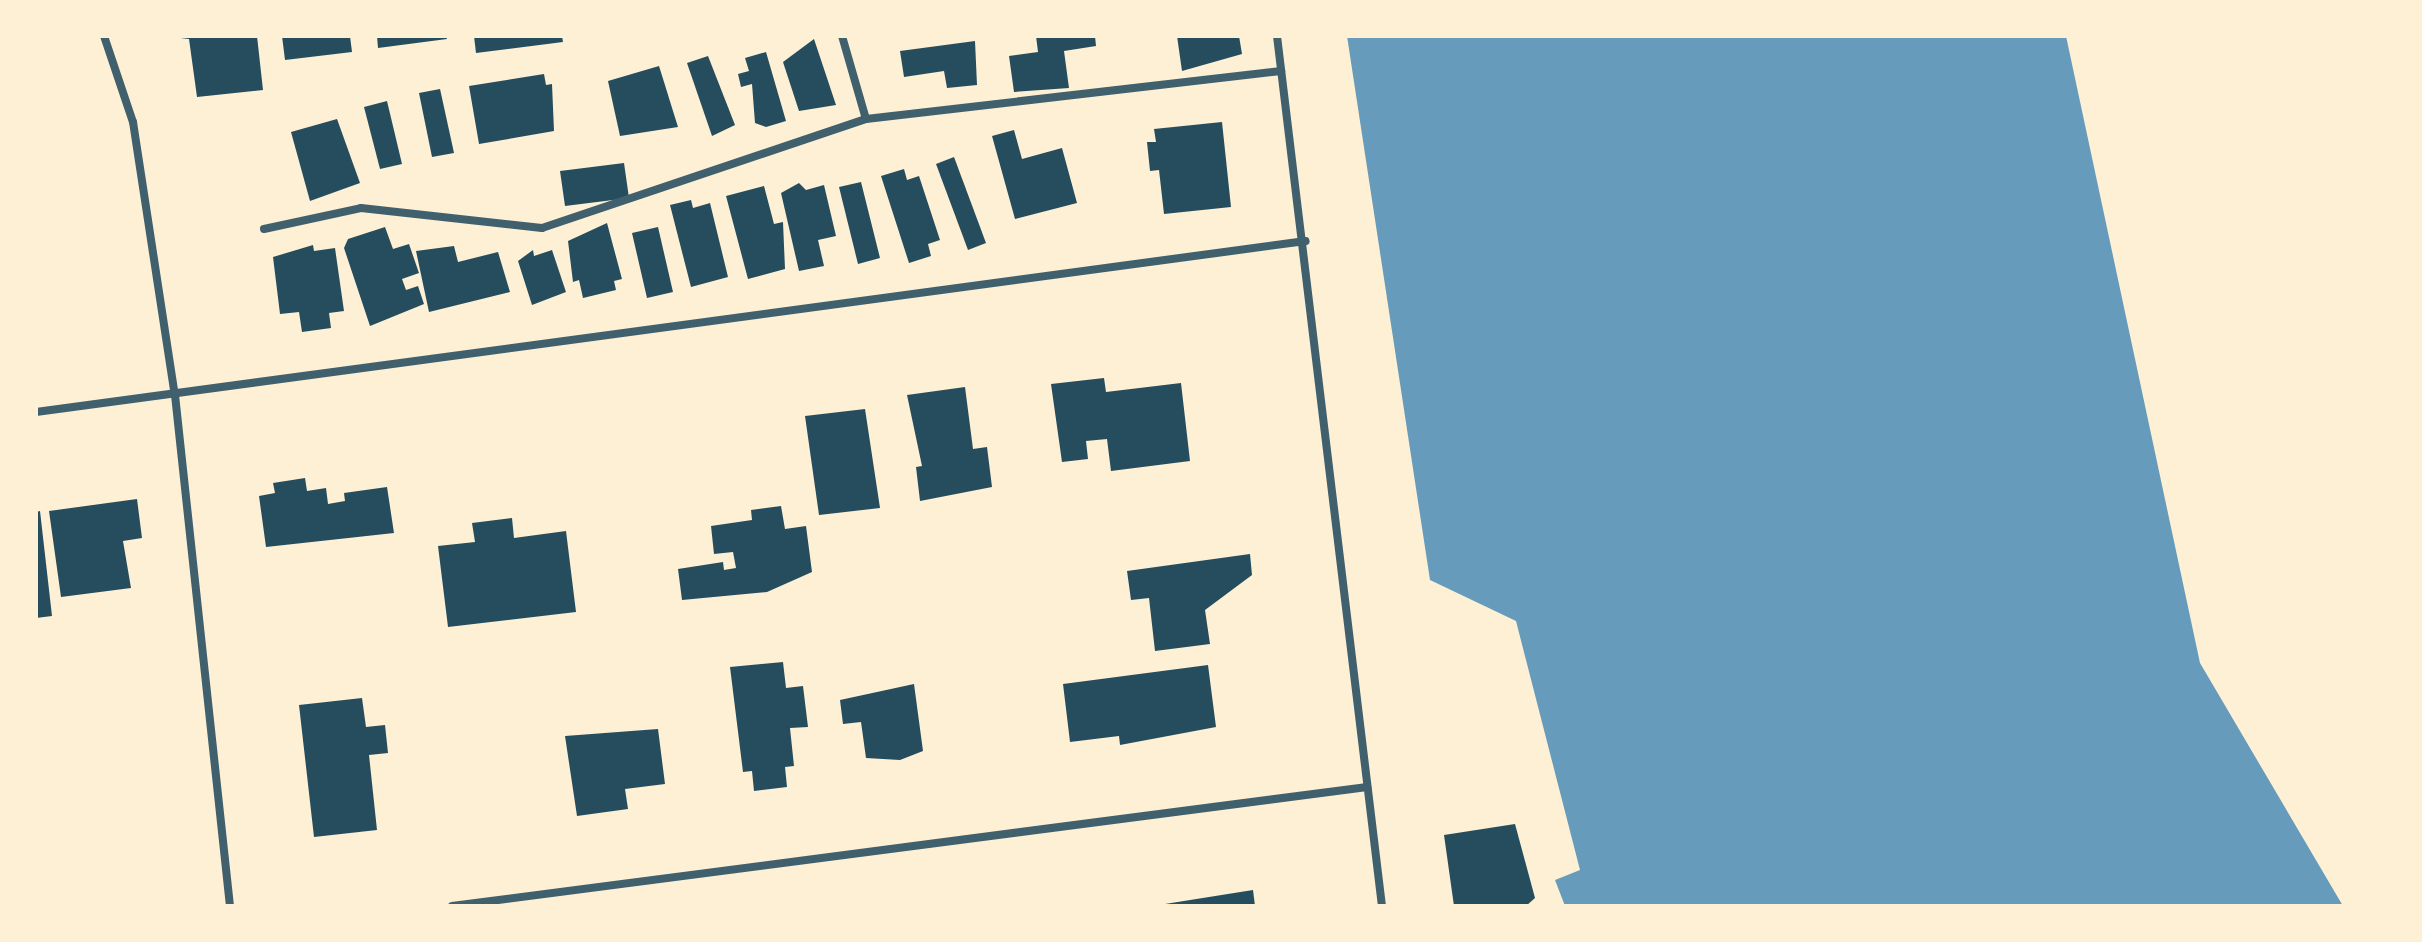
<!DOCTYPE html>
<style>
body{margin:0}
#map{position:relative;width:2422px;height:942px;overflow:hidden;background:#fdf0d5;font-family:Lato,sans-serif}
div>[style]{position:absolute}
.water>*{inset:0;background:#669bbc}
.building>*{inset:0;background:#264d5e}
.minor>*{height:8px;margin:-4px;padding:0 4px;transform-origin:4px;border-radius:4px;background:#3f606c}
span{translate:-50% -50%;white-space:nowrap;text-align:center;line-height:1.15;-webkit-text-stroke:8px #fdf0d5;paint-order:stroke}
.frame{position:absolute;inset:0;border:38px solid #fdf0d5;pointer-events:none}
</style>
<div id="map">
<div class="water">
<i style="clip-path:polygon(1347px 36px,2066px 36px,2200px 663px,2343px 906px,1565px 906px,1555px 880px,1580px 870px,1516px 621px,1430px 580px)"></i>
</div>
<div class="building">
<i style="clip-path:polygon(163px 36px,257px 36px,263px 90px,197px 97px,189px 39px)"></i>
<i style="clip-path:polygon(282px 36px,350px 36px,352px 52px,285px 60px)"></i>
<i style="clip-path:polygon(377px 36px,446px 36px,447px 39px,378px 48px)"></i>
<i style="clip-path:polygon(474px 36px,562px 36px,563px 42px,476px 53px)"></i>
<i style="clip-path:polygon(1036px 36px,1095px 36px,1096px 46px,1064px 51px,1069px 88px,1014px 92px,1009px 56px,1038px 52px)"></i>
<i style="clip-path:polygon(1177px 36px,1239px 36px,1242px 54px,1182px 71px)"></i>
<i style="clip-path:polygon(814px 39px,836px 105px,799px 111px,783px 62px)"></i>
<i style="clip-path:polygon(975px 41px,977px 85px,947px 88px,944px 71px,904px 77px,900px 51px)"></i>
<i style="clip-path:polygon(766px 52px,786px 121px,766px 127px,755px 123px,752px 84px,741px 87px,738px 74px,749px 71px,745px 58px)"></i>
<i style="clip-path:polygon(708px 56px,735px 125px,712px 136px,687px 63px)"></i>
<i style="clip-path:polygon(659px 66px,678px 127px,620px 136px,608px 81px)"></i>
<i style="clip-path:polygon(544px 74px,546px 85px,552px 84px,554px 131px,479px 144px,469px 86px)"></i>
<i style="clip-path:polygon(440px 89px,454px 153px,432px 157px,419px 93px)"></i>
<i style="clip-path:polygon(387px 101px,402px 164px,380px 169px,364px 107px)"></i>
<i style="clip-path:polygon(337px 119px,360px 183px,310px 201px,291px 132px)"></i>
<i style="clip-path:polygon(1222px 122px,1231px 207px,1164px 214px,1159px 170px,1150px 171px,1147px 142px,1156px 142px,1154px 129px)"></i>
<i style="clip-path:polygon(1014px 130px,1022px 159px,1062px 148px,1077px 203px,1015px 219px,992px 136px)"></i>
<i style="clip-path:polygon(954px 157px,986px 243px,968px 250px,936px 164px)"></i>
<i style="clip-path:polygon(624px 163px,629px 198px,565px 206px,560px 171px)"></i>
<i style="clip-path:polygon(904px 169px,907px 180px,919px 176px,940px 240px,928px 244px,931px 256px,909px 263px,881px 176px)"></i>
<i style="clip-path:polygon(861px 182px,880px 258px,858px 264px,839px 187px)"></i>
<i style="clip-path:polygon(799px 183px,806px 190px,824px 185px,836px 236px,818px 240px,824px 266px,799px 271px,781px 193px)"></i>
<i style="clip-path:polygon(764px 186px,774px 224px,783px 222px,785px 269px,748px 279px,726px 196px)"></i>
<i style="clip-path:polygon(691px 200px,693px 208px,710px 203px,728px 277px,691px 287px,670px 205px)"></i>
<i style="clip-path:polygon(607px 223px,622px 279px,614px 281px,616px 290px,583px 298px,579px 280px,573px 282px,568px 241px)"></i>
<i style="clip-path:polygon(385px 227px,393px 249px,409px 244px,419px 273px,402px 279px,406px 290px,418px 286px,424px 304px,370px 326px,344px 248px,348px 239px)"></i>
<i style="clip-path:polygon(658px 227px,673px 292px,647px 298px,632px 233px)"></i>
<i style="clip-path:polygon(313px 245px,314px 251px,335px 248px,344px 311px,329px 313px,331px 328px,302px 332px,299px 312px,280px 314px,273px 257px)"></i>
<i style="clip-path:polygon(454px 246px,458px 262px,498px 252px,510px 292px,429px 312px,416px 251px)"></i>
<i style="clip-path:polygon(533px 250px,534px 256px,552px 250px,566px 292px,532px 305px,518px 261px)"></i>
<i style="clip-path:polygon(1104px 378px,1106px 392px,1181px 383px,1190px 461px,1111px 471px,1107px 439px,1086px 441px,1088px 459px,1062px 462px,1051px 384px)"></i>
<i style="clip-path:polygon(965px 387px,973px 449px,987px 447px,992px 487px,920px 501px,916px 467px,922px 466px,907px 395px)"></i>
<i style="clip-path:polygon(865px 409px,880px 508px,819px 515px,805px 416px)"></i>
<i style="clip-path:polygon(305px 478px,307px 491px,326px 488px,328px 504px,345px 501px,344px 493px,387px 487px,394px 533px,266px 547px,259px 496px,275px 493px,273px 483px)"></i>
<i style="clip-path:polygon(137px 499px,142px 538px,123px 541px,131px 588px,61px 597px,49px 511px)"></i>
<i style="clip-path:polygon(781px 506px,785px 529px,806px 526px,812px 572px,767px 592px,682px 600px,678px 569px,723px 562px,724px 570px,736px 568px,733px 552px,714px 554px,711px 526px,752px 520px,751px 510px)"></i>
<i style="clip-path:polygon(40px 511px,52px 616px,36px 618px,36px 512px)"></i>
<i style="clip-path:polygon(512px 518px,514px 538px,566px 531px,576px 612px,448px 627px,438px 546px,475px 542px,472px 523px)"></i>
<i style="clip-path:polygon(1250px 554px,1252px 575px,1205px 610px,1210px 644px,1155px 651px,1149px 598px,1131px 600px,1127px 571px)"></i>
<i style="clip-path:polygon(783px 662px,786px 688px,803px 686px,808px 727px,790px 728px,794px 766px,785px 767px,787px 787px,754px 791px,752px 771px,743px 772px,730px 667px)"></i>
<i style="clip-path:polygon(1208px 665px,1216px 727px,1120px 745px,1119px 736px,1070px 742px,1063px 684px)"></i>
<i style="clip-path:polygon(914px 684px,923px 751px,900px 760px,866px 758px,861px 722px,843px 724px,840px 700px)"></i>
<i style="clip-path:polygon(362px 698px,366px 727px,385px 725px,388px 753px,369px 755px,377px 830px,314px 837px,299px 705px)"></i>
<i style="clip-path:polygon(658px 729px,665px 784px,625px 789px,628px 809px,577px 816px,565px 736px)"></i>
<i style="clip-path:polygon(1515px 824px,1535px 898px,1526px 906px,1454px 906px,1444px 835px)"></i>
<i style="clip-path:polygon(1253px 890px,1255px 906px,1166px 906px,1165px 904px)"></i>
</div>
<div class="minor">
<i style="left:104px;top:36px;width:91px;rotate:71.4deg"></i>
<i style="left:133px;top:122px;width:276px;rotate:81.3deg"></i>
<i style="left:175px;top:395px;width:514px;rotate:83.86deg"></i>
<i style="left:842px;top:36px;width:86px;rotate:73.9deg"></i>
<i style="left:1277px;top:36px;width:876px;rotate:83.12deg"></i>
<i style="left:264px;top:229px;width:99px;rotate:-12.2deg"></i>
<i style="left:361px;top:208px;width:182px;rotate:6.3deg"></i>
<i style="left:542px;top:228px;width:342px;rotate:-18.6deg"></i>
<i style="left:866px;top:119px;width:418px;rotate:-6.6deg"></i>
<i style="left:36px;top:412px;width:1281px;rotate:-7.67deg"></i>
<i style="left:452px;top:906px;width:923px;rotate:-7.41deg"></i>
</div>
<div class="frame"></div>
</div>
